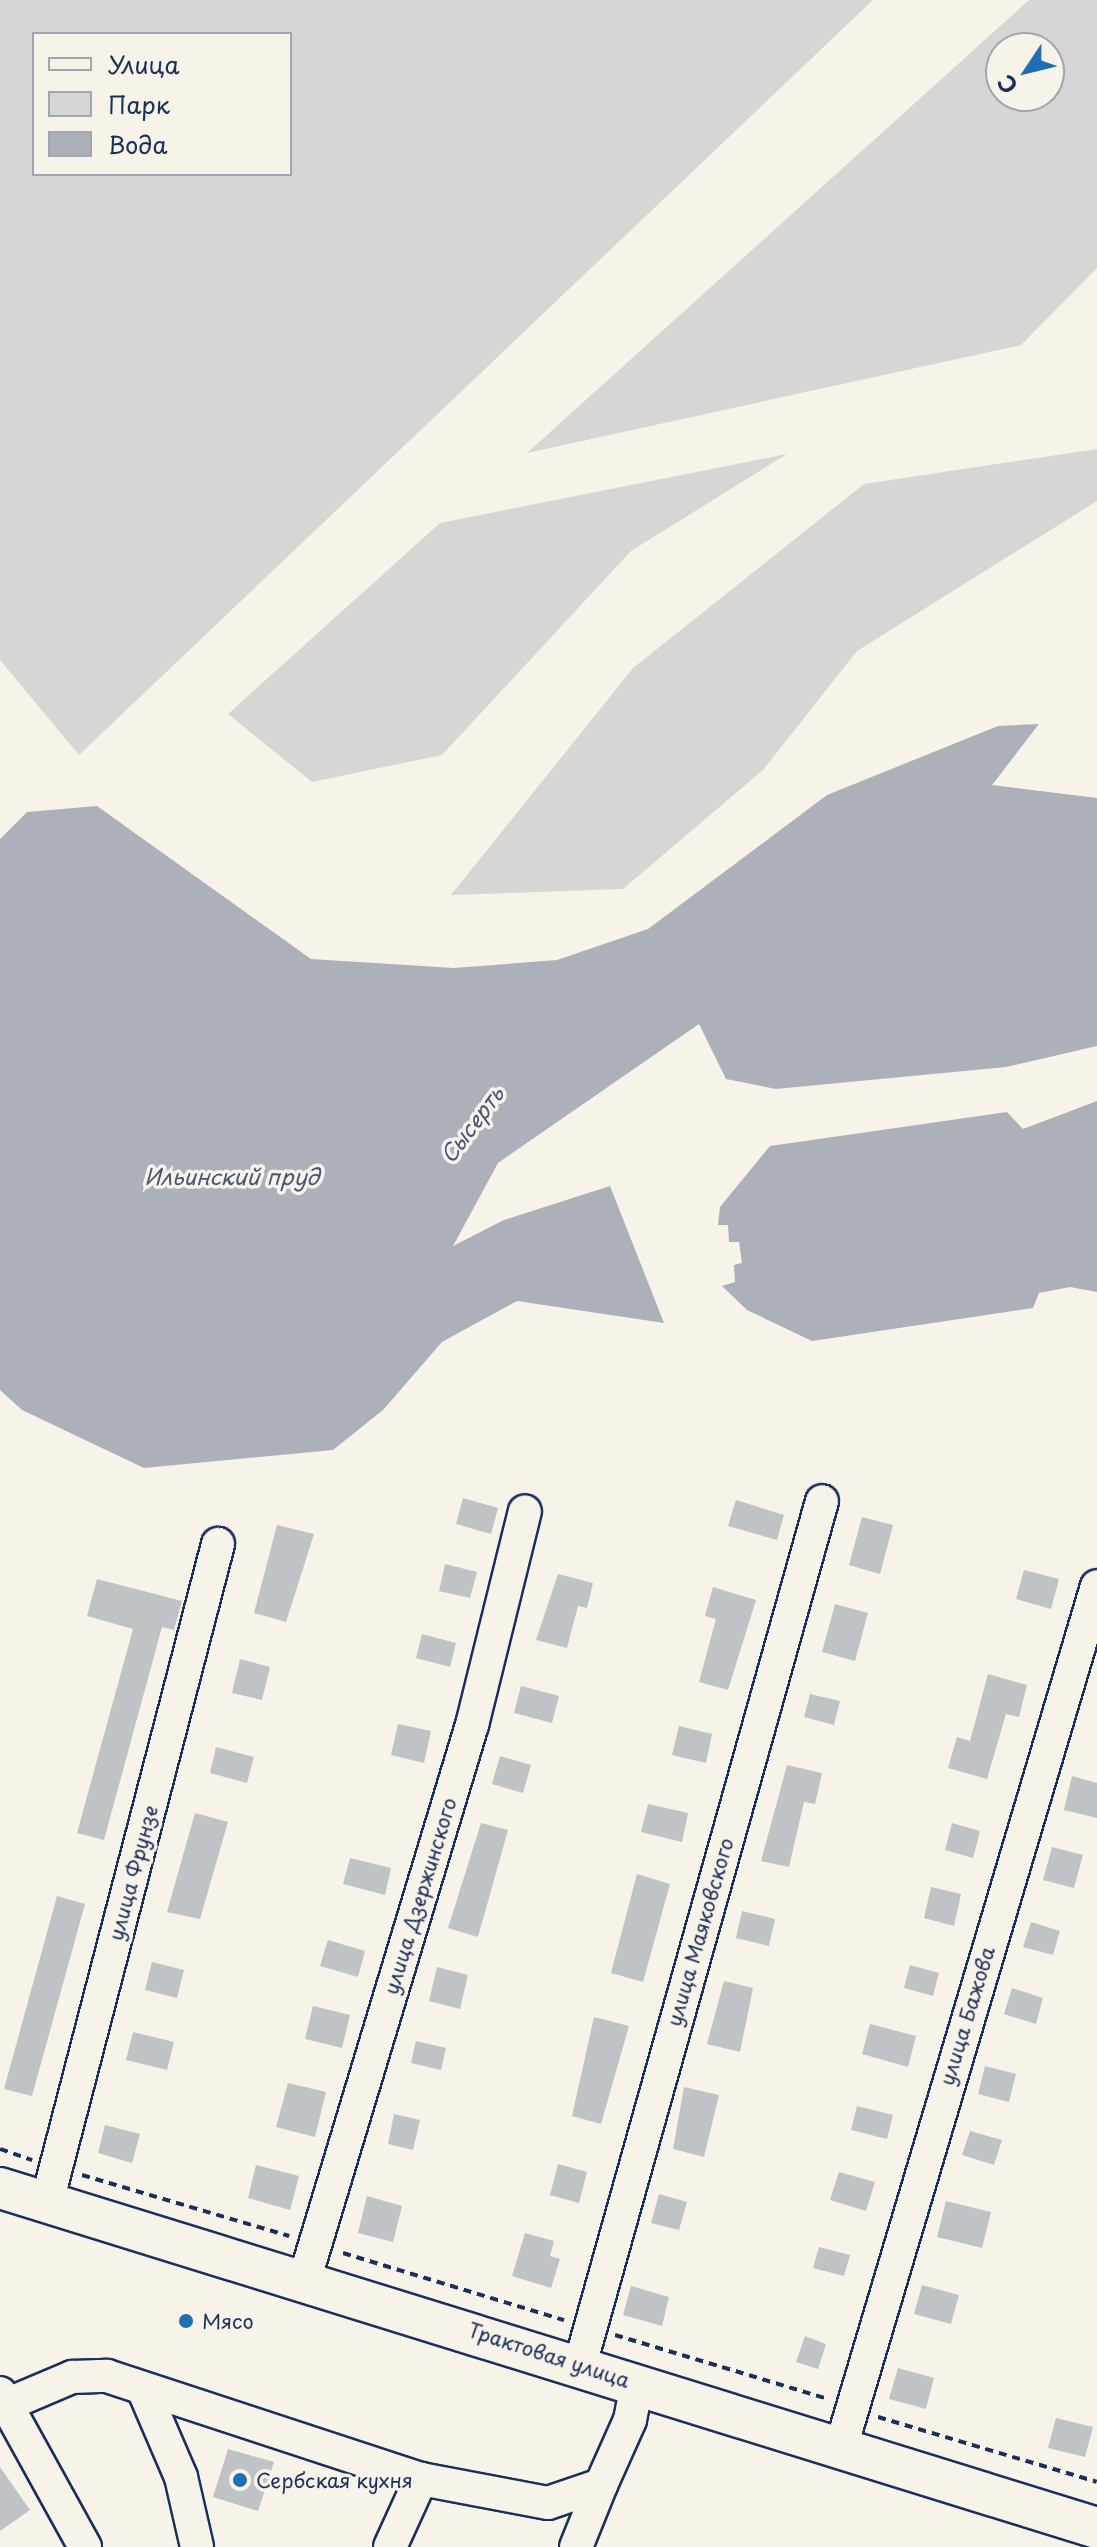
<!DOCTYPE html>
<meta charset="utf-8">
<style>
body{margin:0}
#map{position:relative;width:1097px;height:2547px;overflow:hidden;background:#f7f3e8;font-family:"Playpen Sans",sans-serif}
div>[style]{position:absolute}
.green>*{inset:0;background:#d7d6d4}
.water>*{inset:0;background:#acb0b9}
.building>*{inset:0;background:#c0c3c5}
.path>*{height:4px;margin-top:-2px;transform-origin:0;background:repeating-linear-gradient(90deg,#1b2f5e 0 8px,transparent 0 14px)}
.roads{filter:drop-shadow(2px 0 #1b2f5e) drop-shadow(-2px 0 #1b2f5e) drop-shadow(0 2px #1b2f5e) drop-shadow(0 -2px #1b2f5e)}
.minor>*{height:32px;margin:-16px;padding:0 16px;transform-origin:16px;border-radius:16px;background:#f7f3e8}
.major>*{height:40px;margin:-20px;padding:0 20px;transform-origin:20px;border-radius:20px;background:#f7f3e8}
.dots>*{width:22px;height:22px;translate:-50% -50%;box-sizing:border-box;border:4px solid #f7f3e8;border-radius:50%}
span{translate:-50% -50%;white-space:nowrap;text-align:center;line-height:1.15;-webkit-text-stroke:7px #f7f3e8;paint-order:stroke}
.street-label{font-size:20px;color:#1b2f5e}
.poi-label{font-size:20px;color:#1b2f5e}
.left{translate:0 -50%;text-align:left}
.water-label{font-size:22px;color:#465679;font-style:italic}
.legend{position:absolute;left:32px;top:32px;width:260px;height:144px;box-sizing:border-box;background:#f7f3e8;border:2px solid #9fa5b1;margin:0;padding:10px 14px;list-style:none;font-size:24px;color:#1b2f5e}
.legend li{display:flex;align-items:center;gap:16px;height:40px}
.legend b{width:40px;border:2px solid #9fa5b1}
.north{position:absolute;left:985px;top:32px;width:80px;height:80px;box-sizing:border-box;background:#f7f3e8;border:2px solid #9fa5b1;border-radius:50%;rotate:235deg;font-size:22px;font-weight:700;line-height:32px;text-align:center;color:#1b2f5e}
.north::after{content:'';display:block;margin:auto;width:28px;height:36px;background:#1f6fb2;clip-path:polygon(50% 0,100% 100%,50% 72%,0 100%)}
</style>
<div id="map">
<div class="green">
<i style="clip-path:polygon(evenodd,0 0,873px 0,79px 755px,0 660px,0 0,290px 34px,290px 174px,34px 174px,34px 34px,290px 34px)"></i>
<i style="clip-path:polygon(evenodd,1029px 0,1097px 0,1097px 268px,1021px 345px,527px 453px,1029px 0,1049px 48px,1049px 96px,1001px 96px,1001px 48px,1049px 48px)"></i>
<i style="clip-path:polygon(1097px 449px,1097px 501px,857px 651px,763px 770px,623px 889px,451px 895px,633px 668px,864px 484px)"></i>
<i style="clip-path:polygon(787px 454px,631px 551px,442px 755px,312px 782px,228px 714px,440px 523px)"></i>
</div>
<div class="water">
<i style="clip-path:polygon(1039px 724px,992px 785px,1097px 798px,1097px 1046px,1006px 1067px,776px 1089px,726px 1079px,699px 1024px,498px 1163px,453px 1246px,504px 1220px,610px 1186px,664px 1323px,517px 1301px,442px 1342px,383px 1410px,333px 1450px,144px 1468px,22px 1410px,0 1390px,0 839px,27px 812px,97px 806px,311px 959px,454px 968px,557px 960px,648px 929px,827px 795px,998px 726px)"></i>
<i style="clip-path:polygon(1097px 1101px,1097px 1292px,1070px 1287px,1039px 1293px,1033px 1308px,812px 1341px,747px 1310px,722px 1286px,735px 1282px,734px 1265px,742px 1263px,739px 1242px,729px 1242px,728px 1225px,718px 1225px,720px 1207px,770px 1146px,1007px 1112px,1023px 1129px)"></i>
</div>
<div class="building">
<i style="clip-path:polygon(463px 1498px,498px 1508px,491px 1534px,456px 1524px)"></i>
<i style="clip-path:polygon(736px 1500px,784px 1515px,777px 1540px,728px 1526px)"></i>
<i style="clip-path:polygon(862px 1517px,893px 1525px,880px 1574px,849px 1565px)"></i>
<i style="clip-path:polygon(277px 1525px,314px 1534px,286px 1622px,254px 1613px)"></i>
<i style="clip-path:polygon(445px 1564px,477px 1572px,470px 1598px,439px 1591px)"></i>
<i style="clip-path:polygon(1024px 1570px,1059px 1579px,1051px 1609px,1016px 1599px)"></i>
<i style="clip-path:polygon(558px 1574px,593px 1583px,587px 1608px,578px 1606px,567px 1648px,536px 1640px)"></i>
<i style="clip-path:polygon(97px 1579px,182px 1601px,174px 1630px,162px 1627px,104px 1840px,77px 1833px,133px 1629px,87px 1616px)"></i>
<i style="clip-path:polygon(713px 1587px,756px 1600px,728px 1690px,699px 1682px,716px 1619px,705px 1616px)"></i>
<i style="clip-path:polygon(835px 1604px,868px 1613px,855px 1661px,822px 1652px)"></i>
<i style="clip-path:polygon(422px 1634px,456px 1643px,450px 1667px,416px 1658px)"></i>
<i style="clip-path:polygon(240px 1659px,270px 1667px,262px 1700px,232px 1693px)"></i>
<i style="clip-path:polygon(988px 1674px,1027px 1685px,1019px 1717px,1006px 1714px,987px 1779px,948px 1768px,957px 1737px,970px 1741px)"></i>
<i style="clip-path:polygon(521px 1686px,559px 1696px,552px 1723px,514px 1713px)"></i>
<i style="clip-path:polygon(810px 1694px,840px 1701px,834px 1725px,804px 1717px)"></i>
<i style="clip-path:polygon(398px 1724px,431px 1731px,424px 1763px,391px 1755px)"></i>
<i style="clip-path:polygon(679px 1726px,712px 1734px,706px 1763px,672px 1755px)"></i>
<i style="clip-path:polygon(216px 1747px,254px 1757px,247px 1783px,210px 1773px)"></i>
<i style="clip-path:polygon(500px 1756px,531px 1765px,523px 1793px,492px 1784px)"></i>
<i style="clip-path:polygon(787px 1765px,822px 1773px,815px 1804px,804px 1802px,789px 1867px,761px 1861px)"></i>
<i style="clip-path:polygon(1072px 1776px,1097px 1783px,1097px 1818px,1064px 1810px)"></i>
<i style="clip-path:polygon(648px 1804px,688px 1813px,682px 1842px,641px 1832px)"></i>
<i style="clip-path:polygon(195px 1813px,228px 1822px,200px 1919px,167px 1912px)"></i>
<i style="clip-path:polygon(481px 1823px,508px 1830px,478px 1937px,448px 1928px)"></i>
<i style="clip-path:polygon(952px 1823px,980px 1831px,973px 1858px,945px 1850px)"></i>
<i style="clip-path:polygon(1052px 1847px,1083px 1855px,1074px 1888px,1043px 1880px)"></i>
<i style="clip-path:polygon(350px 1858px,391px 1868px,385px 1895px,343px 1884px)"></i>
<i style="clip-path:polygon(637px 1874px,670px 1884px,643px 1982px,611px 1973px)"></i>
<i style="clip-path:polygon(931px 1887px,961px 1894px,954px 1926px,924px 1918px)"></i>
<i style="clip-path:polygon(57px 1896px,85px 1904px,32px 2096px,4px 2089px)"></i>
<i style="clip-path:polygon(742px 1911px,775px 1919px,769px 1946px,736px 1938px)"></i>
<i style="clip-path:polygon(1031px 1922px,1060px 1931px,1053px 1955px,1023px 1947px)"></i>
<i style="clip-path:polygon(328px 1940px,365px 1951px,358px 1977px,320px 1966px)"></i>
<i style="clip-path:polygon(152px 1962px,184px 1970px,177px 1998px,145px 1990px)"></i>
<i style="clip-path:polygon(910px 1965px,939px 1973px,933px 1996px,904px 1988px)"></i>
<i style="clip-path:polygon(437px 1967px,468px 1975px,460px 2009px,429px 2001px)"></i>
<i style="clip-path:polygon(724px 1981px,753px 1988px,740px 2052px,707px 2044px)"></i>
<i style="clip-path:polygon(1012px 1988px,1043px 1998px,1036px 2024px,1004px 2014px)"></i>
<i style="clip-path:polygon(313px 2006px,350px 2015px,342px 2048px,305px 2039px)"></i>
<i style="clip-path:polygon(594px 2017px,629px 2026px,601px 2124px,572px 2116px)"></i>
<i style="clip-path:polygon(870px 2024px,916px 2036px,908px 2067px,862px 2054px)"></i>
<i style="clip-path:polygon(133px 2032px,174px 2042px,167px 2070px,126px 2060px)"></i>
<i style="clip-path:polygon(416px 2041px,446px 2048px,441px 2070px,411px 2063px)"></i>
<i style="clip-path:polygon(985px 2066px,1016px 2074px,1009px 2102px,978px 2094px)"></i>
<i style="clip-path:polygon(288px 2083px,326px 2092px,315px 2137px,276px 2127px)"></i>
<i style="clip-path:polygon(684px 2087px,719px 2095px,704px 2157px,673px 2149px)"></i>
<i style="clip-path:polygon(857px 2106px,893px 2115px,887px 2139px,851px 2130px)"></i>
<i style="clip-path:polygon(394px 2114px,420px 2120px,413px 2150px,388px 2144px)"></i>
<i style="clip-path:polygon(105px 2125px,140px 2134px,132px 2163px,98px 2153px)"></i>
<i style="clip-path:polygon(970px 2131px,1002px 2140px,994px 2165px,962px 2155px)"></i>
<i style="clip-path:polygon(558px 2164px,587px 2172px,579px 2203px,550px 2195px)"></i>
<i style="clip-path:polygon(256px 2165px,299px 2176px,290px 2210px,248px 2198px)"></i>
<i style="clip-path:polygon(839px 2172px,875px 2182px,866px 2211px,830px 2200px)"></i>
<i style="clip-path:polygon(659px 2194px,687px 2202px,679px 2230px,651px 2223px)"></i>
<i style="clip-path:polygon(367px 2196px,402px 2206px,393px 2242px,358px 2233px)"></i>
<i style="clip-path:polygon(946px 2201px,991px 2212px,982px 2248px,937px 2237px)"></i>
<i style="clip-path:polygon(525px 2233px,554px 2241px,550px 2256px,560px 2259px,551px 2288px,512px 2276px)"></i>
<i style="clip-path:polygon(819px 2247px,850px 2255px,844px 2276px,813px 2268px)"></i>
<i style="clip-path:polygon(922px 2285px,959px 2295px,951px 2324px,914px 2314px)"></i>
<i style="clip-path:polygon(631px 2286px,669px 2297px,662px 2326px,623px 2315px)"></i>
<i style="clip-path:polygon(805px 2336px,826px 2344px,818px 2369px,796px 2362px)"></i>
<i style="clip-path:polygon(898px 2368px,934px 2378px,926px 2409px,889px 2399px)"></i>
<i style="clip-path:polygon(1056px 2418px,1093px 2427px,1085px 2457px,1048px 2448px)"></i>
<i style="clip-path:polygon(228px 2449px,274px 2462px,258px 2511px,213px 2497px)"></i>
<i style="clip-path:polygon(0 2467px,30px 2510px,0 2531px)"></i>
</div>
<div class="path">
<i style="left:0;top:2149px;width:34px;rotate:19deg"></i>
<i style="left:82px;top:2175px;width:216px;rotate:16.4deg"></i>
<i style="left:343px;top:2253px;width:231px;rotate:16.9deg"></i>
<i style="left:615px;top:2335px;width:222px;rotate:16.7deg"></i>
<i style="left:878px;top:2417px;width:228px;rotate:16.5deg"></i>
</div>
<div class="roads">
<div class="minor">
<i style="left:47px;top:2202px;width:680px;rotate:-75.43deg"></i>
<i style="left:305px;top:2278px;width:578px;rotate:-73.2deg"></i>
<i style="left:472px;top:1725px;width:220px;rotate:-76.1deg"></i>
<i style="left:580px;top:2365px;width:897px;rotate:-74.35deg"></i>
<i style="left:144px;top:2391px;width:94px;rotate:66.7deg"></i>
<i style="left:181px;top:2477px;width:72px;rotate:77.1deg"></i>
<i style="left:0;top:2393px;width:176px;rotate:61.1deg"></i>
<i style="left:6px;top:2405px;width:72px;rotate:-23deg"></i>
<i style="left:72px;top:2377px;width:35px;rotate:-2deg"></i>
<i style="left:107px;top:2376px;width:330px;rotate:18.2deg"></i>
<i style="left:421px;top:2479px;width:129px;rotate:10.7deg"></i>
<i style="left:548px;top:2503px;width:56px;rotate:-18.8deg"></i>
<i style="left:601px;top:2485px;width:71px;rotate:-66deg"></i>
<i style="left:630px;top:2420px;width:38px;rotate:-79deg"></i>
<i style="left:841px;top:2447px;width:898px;rotate:-73.44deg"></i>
<i style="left:390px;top:2547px;width:75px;rotate:-65.5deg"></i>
<i style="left:576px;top:2547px;width:67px;rotate:-68deg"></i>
</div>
<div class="major">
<i style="left:0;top:2188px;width:1148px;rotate:17.22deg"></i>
</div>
</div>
<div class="dots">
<i style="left:186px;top:2321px;background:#1f6fb2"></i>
<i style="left:240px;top:2480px;background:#1f6fb2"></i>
</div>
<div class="street-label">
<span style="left:133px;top:1873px;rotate:-75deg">улица Фрунзе</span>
<span style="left:420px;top:1896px;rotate:-73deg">улица Дзержинского</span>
<span style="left:700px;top:1932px;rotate:-74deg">улица Маяковского</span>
<span style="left:967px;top:2016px;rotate:-73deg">улица Бажова</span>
<span style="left:549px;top:2355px;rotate:18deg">Трактовая улица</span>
</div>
<div class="poi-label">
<span class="left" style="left:202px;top:2321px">Мясо</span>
<span class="left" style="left:256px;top:2480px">Сербская кухня</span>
</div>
<div class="water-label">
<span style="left:471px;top:1124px;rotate:-53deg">Сысерть</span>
<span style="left:232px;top:1176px">Ильинский пруд</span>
</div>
<ul class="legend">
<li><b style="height:10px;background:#f7f3e8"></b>Улица</li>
<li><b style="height:22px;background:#d7d6d4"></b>Парк</li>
<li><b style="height:22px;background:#acb0b9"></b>Вода</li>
</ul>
<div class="north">С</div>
</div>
